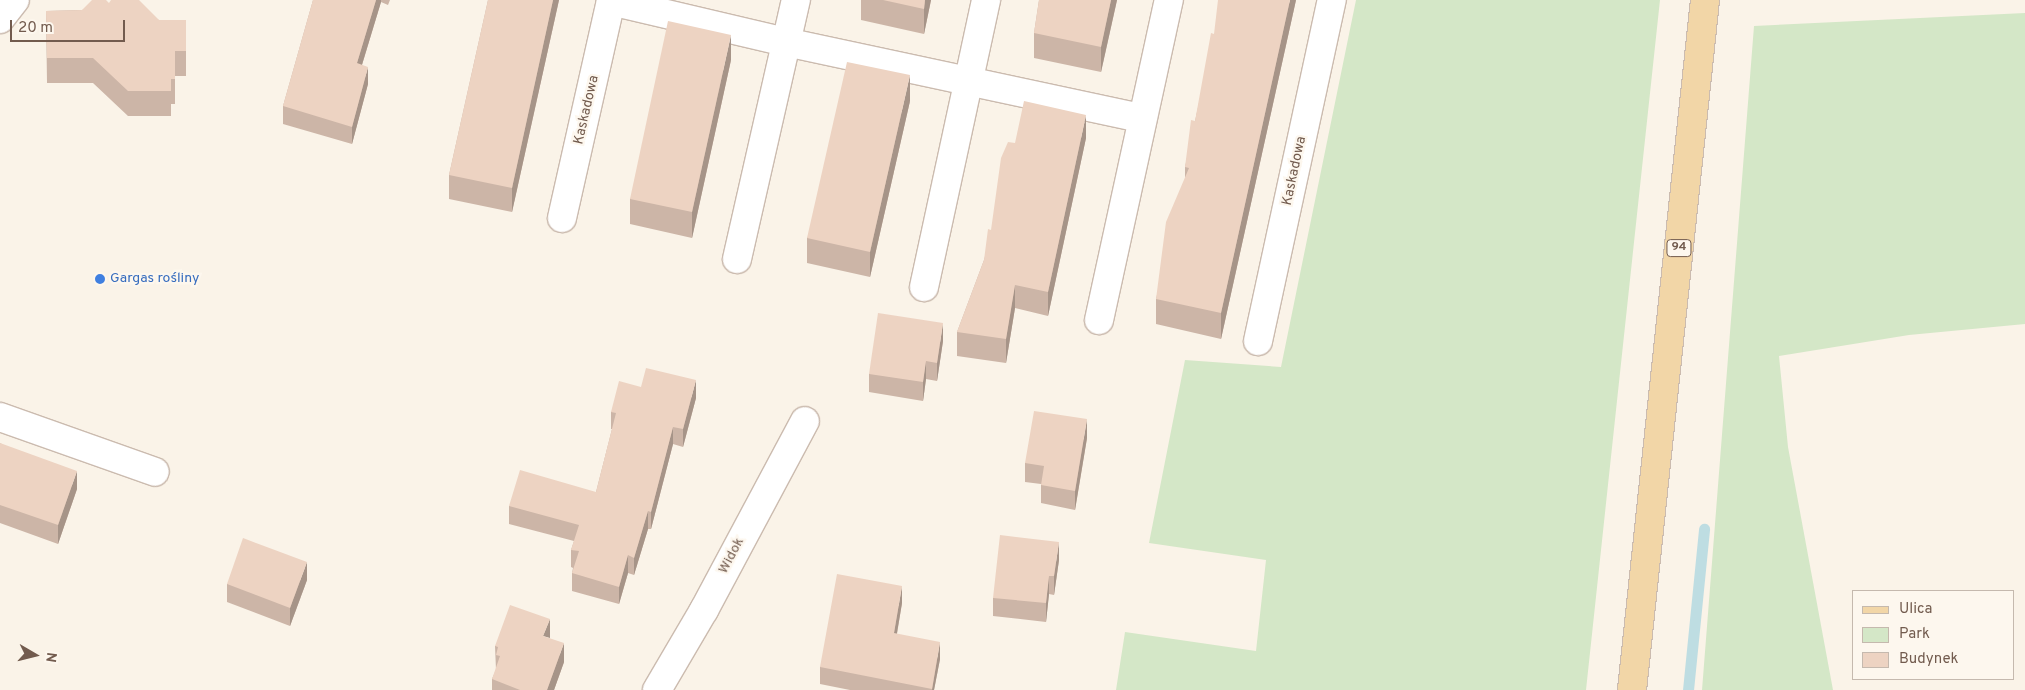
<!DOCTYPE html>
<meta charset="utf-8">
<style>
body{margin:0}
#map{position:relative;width:2025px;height:690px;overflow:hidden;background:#faf3e8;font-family:Overpass,sans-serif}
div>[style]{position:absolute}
.green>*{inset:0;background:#d4e7c7}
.stream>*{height:11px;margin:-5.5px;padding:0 5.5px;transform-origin:5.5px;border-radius:5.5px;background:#bedde2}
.roads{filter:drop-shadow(1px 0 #cbbbaf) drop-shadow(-1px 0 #cbbbaf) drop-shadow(0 1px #cbbbaf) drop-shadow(0 -1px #cbbbaf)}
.minor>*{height:28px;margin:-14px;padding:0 14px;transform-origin:14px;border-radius:14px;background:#fff}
.major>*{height:28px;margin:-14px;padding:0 14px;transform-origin:14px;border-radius:14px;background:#f2d6a7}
.wall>*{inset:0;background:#ccb5a7}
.shaded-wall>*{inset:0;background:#a69488}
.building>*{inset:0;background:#edd3c2}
.dots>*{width:14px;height:14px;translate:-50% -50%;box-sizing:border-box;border:2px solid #fdf7ee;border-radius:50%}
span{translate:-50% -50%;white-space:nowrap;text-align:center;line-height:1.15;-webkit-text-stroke:4.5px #fdf7ee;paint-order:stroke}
.shield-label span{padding:1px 4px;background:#fdf7ee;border:1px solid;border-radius:4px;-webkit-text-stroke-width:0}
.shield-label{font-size:12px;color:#725b4e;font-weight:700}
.street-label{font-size:14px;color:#725b4e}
.shop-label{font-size:14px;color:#366cbe}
.left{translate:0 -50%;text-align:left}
.legend{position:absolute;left:1852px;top:590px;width:162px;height:90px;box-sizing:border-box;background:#fdf7ee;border:1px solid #c5b9ae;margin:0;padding:6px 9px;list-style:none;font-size:15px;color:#725b4e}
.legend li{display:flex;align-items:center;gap:10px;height:25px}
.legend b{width:25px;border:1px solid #c5b9ae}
.north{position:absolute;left:10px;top:630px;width:50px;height:50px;-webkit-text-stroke:4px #fdf7ee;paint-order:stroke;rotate:98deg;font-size:14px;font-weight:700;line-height:20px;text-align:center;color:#725b4e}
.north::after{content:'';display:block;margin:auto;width:18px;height:22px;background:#725b4e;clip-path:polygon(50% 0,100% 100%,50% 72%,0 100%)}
.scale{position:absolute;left:10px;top:20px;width:115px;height:22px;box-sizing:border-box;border:2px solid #725b4e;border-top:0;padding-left:6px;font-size:15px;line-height:18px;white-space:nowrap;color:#725b4e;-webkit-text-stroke:4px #fdf7ee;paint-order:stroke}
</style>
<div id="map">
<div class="green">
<i style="clip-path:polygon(1356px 0,1660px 0,1586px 690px,1116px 690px,1125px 632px,1256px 651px,1266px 560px,1149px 543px,1185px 360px,1281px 367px)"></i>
<i style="clip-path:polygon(2025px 13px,2025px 324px,1909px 335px,1779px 356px,1788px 447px,1833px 690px,1702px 690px,1754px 26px)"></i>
</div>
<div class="stream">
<i style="left:1688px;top:690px;width:162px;rotate:-84.3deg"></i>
</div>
<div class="roads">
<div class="minor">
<i style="left:611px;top:1px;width:180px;rotate:13.2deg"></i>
<i style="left:786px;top:42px;width:364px;rotate:12.1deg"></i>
<i style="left:0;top:19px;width:24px;rotate:-52deg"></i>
<i style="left:562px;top:218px;width:223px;rotate:-77.3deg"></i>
<i style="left:737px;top:259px;width:266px;rotate:-77.2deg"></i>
<i style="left:924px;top:287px;width:294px;rotate:-77.8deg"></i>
<i style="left:1099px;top:320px;width:328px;rotate:-77.7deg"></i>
<i style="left:1258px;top:341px;width:349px;rotate:-77.8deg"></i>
<i style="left:0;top:417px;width:164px;rotate:19.5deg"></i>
<i style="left:657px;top:690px;width:93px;rotate:-59.6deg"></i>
<i style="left:704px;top:610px;width:214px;rotate:-61.9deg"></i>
</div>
<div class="major">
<i style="left:1632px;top:690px;width:694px;rotate:-83.96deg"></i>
</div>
</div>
<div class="wall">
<i style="clip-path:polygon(313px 0,390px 0,388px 5px,381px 2px,362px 65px,368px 84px,352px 144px,283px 124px,283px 106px)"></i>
<i style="clip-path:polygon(488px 0,559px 0,512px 212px,449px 199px,449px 175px)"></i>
<i style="clip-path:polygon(861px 0,931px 0,924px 34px,861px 20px)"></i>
<i style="clip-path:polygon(1039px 0,1117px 0,1101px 72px,1034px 58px,1034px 33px)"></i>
<i style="clip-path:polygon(1296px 0,1221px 339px,1156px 324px,1156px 299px,1185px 179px,1185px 167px,1214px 34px)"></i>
<i style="clip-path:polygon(109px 3px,159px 20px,186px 20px,186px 76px,175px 76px,175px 104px,171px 104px,171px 116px,128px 116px,93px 83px,47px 83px,46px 11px,82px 10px)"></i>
<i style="clip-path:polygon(731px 60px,692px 238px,630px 224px,630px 199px)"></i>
<i style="clip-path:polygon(910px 101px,870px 277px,807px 263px,807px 238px)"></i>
<i style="clip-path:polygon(1086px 138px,1048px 316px,1015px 308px,1006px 363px,957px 356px,957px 332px,984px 260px,1015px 143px)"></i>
<i style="clip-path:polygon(943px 341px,937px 381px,926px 379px,923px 401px,869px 392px,869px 374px)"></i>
<i style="clip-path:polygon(641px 387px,696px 398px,683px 447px,673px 444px,651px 529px,648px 529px,634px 575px,628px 573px,619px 604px,572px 591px,572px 573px,573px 568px,571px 567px,571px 550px,574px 541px,509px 524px,509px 506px,596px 492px,612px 429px,611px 429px,611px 412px)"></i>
<i style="clip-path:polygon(1087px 438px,1075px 510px,1041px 503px,1041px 484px,1025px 482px,1025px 463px)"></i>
<i style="clip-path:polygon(0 443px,77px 489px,58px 544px,0 523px)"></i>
<i style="clip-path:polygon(1059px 560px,1054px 595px,1049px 594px,1046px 622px,993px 616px,993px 598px)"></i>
<i style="clip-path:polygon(307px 580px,290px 626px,227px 602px,227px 584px)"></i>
<i style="clip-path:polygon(902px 603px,897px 634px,940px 659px,934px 690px,850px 690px,820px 684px,820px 667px)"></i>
<i style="clip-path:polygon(549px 638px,564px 662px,554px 690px,492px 690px,492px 679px,496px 670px,495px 646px)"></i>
</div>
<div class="shaded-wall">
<i style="clip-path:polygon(376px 0,381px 0,381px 2px,357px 81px,357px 63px)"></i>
<i style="clip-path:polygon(553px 0,559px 0,512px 212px,512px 188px)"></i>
<i style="clip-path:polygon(925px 0,931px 0,924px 34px,924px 9px)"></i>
<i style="clip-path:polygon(1111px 0,1117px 0,1101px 72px,1101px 47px)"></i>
<i style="clip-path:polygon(1290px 0,1296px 0,1221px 339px,1221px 313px)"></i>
<i style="clip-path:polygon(731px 35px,731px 60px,692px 238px,692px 212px)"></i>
<i style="clip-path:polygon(368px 67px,368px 84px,352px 144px,352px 127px)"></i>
<i style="clip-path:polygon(910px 75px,910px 101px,870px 277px,870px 252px)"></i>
<i style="clip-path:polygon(1086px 115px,1086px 138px,1048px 316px,1048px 292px)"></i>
<i style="clip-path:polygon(1015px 285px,1015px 308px,1006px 363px,1006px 339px)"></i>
<i style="clip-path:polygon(943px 323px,943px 341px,937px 381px,937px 363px)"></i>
<i style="clip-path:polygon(926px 361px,926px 379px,923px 401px,923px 382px)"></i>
<i style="clip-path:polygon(696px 380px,696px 398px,683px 447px,683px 429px)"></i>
<i style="clip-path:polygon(1087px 419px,1087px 438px,1075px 510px,1075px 491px)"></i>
<i style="clip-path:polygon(673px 427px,673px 444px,651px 529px,651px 512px)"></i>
<i style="clip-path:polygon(77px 471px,77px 489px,58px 544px,58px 525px)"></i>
<i style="clip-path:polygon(648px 511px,648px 529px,634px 575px,634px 558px)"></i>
<i style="clip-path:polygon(1059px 542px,1059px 560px,1054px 595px,1054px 576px)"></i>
<i style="clip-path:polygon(628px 555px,628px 573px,619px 604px,619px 587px)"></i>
<i style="clip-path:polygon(307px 562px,307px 580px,290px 626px,290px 608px)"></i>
<i style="clip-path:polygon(1049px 576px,1049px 594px,1046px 622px,1046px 603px)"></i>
<i style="clip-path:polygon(902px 586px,902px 603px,894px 650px,894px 633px)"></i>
<i style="clip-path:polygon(550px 619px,550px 638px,543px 636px)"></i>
<i style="clip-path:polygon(940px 642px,940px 659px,934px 690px,932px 690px)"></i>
<i style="clip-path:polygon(564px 643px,564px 662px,554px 690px,547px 690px)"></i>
</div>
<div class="building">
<i style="clip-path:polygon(92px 0,106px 0,109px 3px,111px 0,139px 0,159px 20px,186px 20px,186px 51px,175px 51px,175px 79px,171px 79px,171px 91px,128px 91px,93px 58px,47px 58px,46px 11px,82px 10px)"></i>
<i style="clip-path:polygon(313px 0,376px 0,357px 63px,368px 67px,352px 127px,283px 106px)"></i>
<i style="clip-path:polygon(488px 0,553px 0,512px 188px,449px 175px)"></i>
<i style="clip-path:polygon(883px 0,925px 0,924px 9px)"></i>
<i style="clip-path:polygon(1039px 0,1111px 0,1101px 47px,1034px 33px)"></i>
<i style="clip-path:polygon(1218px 0,1290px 0,1221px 313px,1156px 299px,1166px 222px,1189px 168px,1185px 167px,1191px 120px,1195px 121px,1211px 33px,1214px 34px)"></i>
<i style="clip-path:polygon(668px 21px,731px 35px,692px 212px,630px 199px)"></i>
<i style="clip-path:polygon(847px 62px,910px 75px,870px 252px,807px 238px)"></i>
<i style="clip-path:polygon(1024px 101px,1086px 115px,1048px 292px,1015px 285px,1006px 339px,957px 332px,984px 260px,988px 229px,991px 230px,1001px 158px,1008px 142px,1015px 143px)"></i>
<i style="clip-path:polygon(878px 313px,943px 323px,937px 363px,926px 361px,923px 382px,869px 374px)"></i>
<i style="clip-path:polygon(646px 368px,696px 380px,683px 429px,673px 427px,651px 512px,648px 511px,634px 558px,628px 555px,619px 587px,572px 573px,579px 551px,571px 550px,579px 525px,509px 506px,520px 470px,596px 492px,616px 413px,611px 412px,619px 381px,641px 387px)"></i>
<i style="clip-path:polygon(1034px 411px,1087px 419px,1075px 491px,1041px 485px,1044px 466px,1025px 463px)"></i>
<i style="clip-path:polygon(0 443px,77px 471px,58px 525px,0 505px)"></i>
<i style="clip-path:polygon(1000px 535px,1059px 542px,1054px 576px,1049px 576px,1046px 603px,993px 598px)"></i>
<i style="clip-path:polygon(243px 538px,307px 562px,290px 608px,227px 584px)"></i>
<i style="clip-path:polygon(837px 574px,902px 586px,894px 633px,940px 642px,932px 689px,820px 667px)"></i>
<i style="clip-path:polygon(510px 605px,550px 619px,543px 636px,564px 643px,547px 690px,520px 690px,492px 679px,500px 656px,496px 655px,498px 647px,495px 646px)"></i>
</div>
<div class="dots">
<i style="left:100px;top:279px;background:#3f7fe0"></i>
</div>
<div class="shield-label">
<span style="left:1679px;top:248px">94</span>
</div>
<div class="street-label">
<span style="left:587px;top:110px;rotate:-77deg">Kaskadowa</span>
<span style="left:1295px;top:171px;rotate:-78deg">Kaskadowa</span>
<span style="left:732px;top:556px;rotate:-62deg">Widok</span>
</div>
<div class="shop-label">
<span class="left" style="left:110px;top:279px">Gargas rośliny</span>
</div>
<ul class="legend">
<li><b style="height:6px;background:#f2d6a7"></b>Ulica</li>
<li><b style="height:14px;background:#d4e7c7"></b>Park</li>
<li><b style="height:14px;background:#edd3c2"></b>Budynek</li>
</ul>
<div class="north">N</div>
<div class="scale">20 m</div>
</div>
